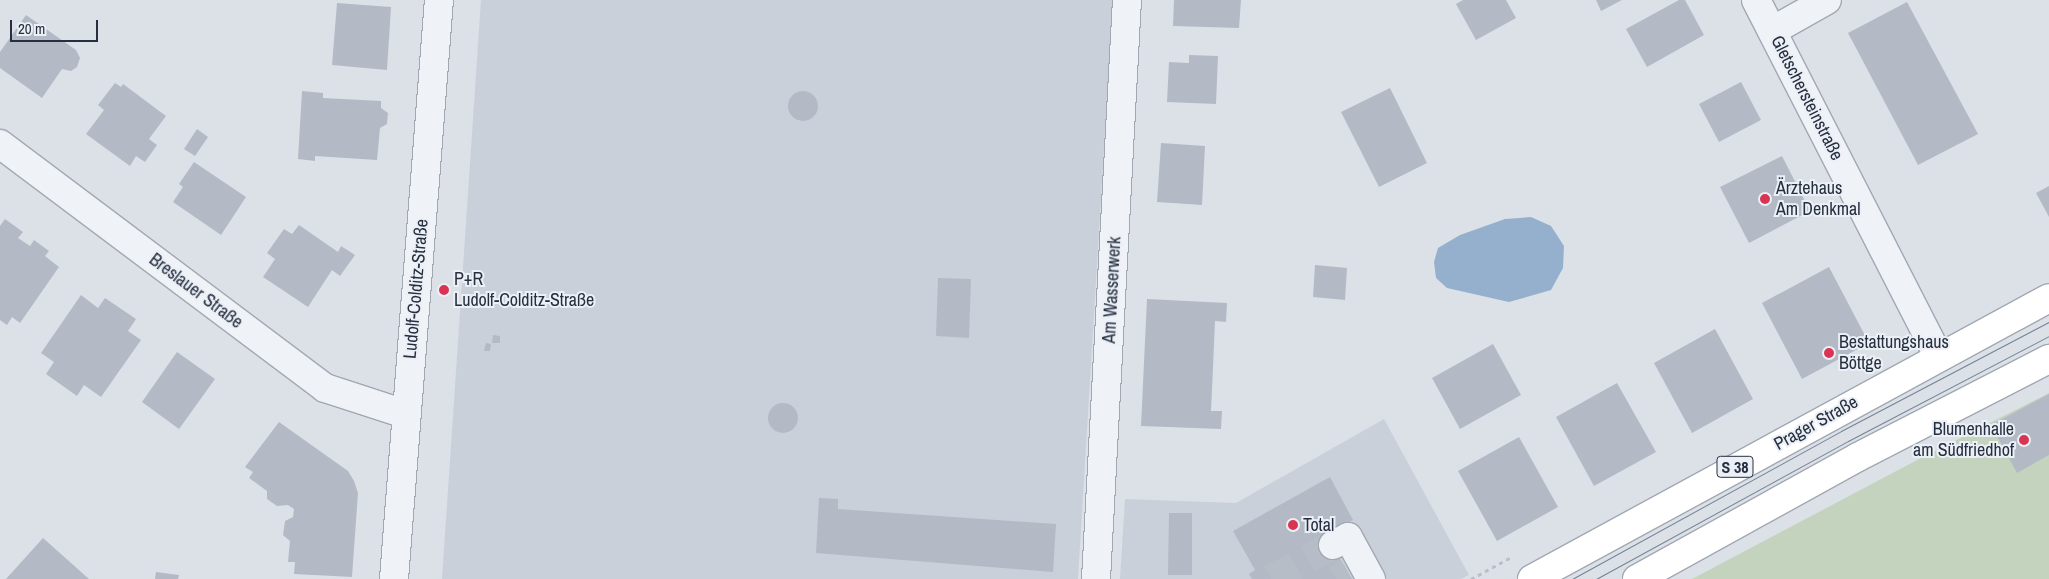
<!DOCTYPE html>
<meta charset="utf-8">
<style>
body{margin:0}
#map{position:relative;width:2049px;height:579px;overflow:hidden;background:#dce1e8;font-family:"Archivo Narrow",sans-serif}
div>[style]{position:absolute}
.built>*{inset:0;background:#cad0da}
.green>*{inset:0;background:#c3d3bd}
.water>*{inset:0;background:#94b0cc}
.building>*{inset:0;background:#b3bac5}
.round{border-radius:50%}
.minor-tunnel>*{height:28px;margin-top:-14px;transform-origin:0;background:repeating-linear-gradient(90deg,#b7bdc6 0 28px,transparent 0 42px)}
.path>*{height:3px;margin-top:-1.5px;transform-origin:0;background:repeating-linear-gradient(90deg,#babfc7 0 4px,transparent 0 8px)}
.roads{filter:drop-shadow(1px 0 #a1a8b2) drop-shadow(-1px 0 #a1a8b2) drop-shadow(0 1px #a1a8b2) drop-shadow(0 -1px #a1a8b2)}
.minor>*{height:28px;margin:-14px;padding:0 14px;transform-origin:14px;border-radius:14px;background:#eff2f6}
.major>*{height:28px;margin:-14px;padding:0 14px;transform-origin:14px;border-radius:14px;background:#fff}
.tram>*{height:1px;margin:-0.5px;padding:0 0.5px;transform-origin:0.5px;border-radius:0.5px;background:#758193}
.dots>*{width:14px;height:14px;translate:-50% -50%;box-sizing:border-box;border:2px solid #ecf0f6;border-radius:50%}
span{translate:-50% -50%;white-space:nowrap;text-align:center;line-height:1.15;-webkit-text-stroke:4px #ecf0f6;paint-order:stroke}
.shield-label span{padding:1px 4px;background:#ecf0f6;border:1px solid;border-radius:4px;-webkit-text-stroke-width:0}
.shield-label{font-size:16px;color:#252f40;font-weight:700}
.street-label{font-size:18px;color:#252f40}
.poi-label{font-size:18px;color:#252f40}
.left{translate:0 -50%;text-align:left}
.right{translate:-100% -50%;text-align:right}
.scale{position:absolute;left:10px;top:20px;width:88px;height:22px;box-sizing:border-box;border:2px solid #252f40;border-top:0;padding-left:6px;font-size:15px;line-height:18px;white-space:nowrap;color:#252f40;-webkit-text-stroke:4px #ecf0f6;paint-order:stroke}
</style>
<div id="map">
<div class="built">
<i style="clip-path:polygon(481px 0,1113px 0,1078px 579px,442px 579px)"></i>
<i style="clip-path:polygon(1384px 419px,1469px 575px,1461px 579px,1120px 579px,1125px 499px,1236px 503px)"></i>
</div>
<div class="green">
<i style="clip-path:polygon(2049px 393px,2049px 579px,1692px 579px,1921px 458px)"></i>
</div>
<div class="water">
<i style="clip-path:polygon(1531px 217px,1551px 226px,1564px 246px,1563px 268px,1551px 290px,1509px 302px,1447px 288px,1436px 278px,1434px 262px,1438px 248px,1460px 235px,1505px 219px)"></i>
</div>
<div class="building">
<i style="clip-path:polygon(1174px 0,1241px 0,1239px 28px,1173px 26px)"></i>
<i style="clip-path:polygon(1463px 0,1506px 0,1516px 18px,1476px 40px,1456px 4px)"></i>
<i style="clip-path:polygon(1596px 0,1622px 0,1601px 11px)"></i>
<i style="clip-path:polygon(1679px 0,1685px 0,1704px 35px,1647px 67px,1626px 29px)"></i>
<i style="clip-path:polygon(1907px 2px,1978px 134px,1918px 165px,1848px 33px)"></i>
<i style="clip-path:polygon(337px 3px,391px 7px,387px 70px,332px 65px)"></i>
<i style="clip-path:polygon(26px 15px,76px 50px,80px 58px,77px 67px,71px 71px,62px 69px,42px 98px,0 68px,0 52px)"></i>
<i style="clip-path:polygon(1189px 55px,1218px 56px,1216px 104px,1167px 102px,1169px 62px,1189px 63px)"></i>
<i style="clip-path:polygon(1741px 82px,1761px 120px,1719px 142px,1699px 104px)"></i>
<i style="clip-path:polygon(115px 83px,121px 87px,123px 84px,166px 116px,149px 139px,157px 145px,145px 162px,136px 156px,130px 166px,86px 134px,104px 110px,98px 105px)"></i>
<i style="clip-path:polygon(1390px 88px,1427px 163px,1379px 187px,1341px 112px)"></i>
<i class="round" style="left:788px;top:91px;width:30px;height:30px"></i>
<i style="clip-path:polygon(302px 91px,323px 93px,323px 98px,381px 101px,381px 108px,388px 113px,387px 124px,380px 128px,377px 160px,315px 156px,315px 161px,298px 159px)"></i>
<i style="clip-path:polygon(197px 129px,208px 137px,195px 156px,184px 149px)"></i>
<i style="clip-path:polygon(1161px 143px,1205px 146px,1202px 205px,1157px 202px)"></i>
<i style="clip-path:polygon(1782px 156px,1810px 211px,1749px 243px,1720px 187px)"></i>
<i style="clip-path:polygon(194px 162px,246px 197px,221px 235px,173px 202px,183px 187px,179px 184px)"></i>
<i style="clip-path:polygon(2049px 186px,2049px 217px,2036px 193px)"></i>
<i style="clip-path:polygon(5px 219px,23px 232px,18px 238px,30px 246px,34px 240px,49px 251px,45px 256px,59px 267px,20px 323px,12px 317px,7px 325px,0 320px,0 226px)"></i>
<i style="clip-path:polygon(299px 225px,338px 252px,341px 246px,355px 255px,340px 276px,332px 270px,308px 307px,263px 277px,275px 259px,267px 253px,284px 229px,292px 234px)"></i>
<i style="clip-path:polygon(1315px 265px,1347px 268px,1345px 300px,1313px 297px)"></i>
<i style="clip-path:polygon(1829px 267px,1869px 343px,1802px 379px,1762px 303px)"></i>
<i style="clip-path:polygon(938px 278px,971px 279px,969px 338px,936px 336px)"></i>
<i style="clip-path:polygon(81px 295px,98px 308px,105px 298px,136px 319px,128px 331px,141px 340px,101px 397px,84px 385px,77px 396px,46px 374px,54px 362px,41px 353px)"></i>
<i style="clip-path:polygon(1147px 299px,1227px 303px,1226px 322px,1215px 321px,1213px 368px,1211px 411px,1222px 411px,1221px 429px,1141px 426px)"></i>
<i style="clip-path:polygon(1715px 329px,1753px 399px,1692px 433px,1654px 363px)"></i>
<i style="clip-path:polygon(493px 335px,500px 336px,500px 343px,492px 343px)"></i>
<i style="clip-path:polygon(486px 343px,491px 344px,490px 351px,484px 351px)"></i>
<i style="clip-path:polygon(1493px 344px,1521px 395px,1460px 429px,1432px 378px)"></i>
<i style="clip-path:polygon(177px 352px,215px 379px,179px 429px,142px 402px)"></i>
<i style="clip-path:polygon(1617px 383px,1656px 452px,1594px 486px,1556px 417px)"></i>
<i style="clip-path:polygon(2049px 394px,2049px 455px,2017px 473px,1991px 425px)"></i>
<i class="round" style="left:768px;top:403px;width:30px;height:30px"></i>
<i style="clip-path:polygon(279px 422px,348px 471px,354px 481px,358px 493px,352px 577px,294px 574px,295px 562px,288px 562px,290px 541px,283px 535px,285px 521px,293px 517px,294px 509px,288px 505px,277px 506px,267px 499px,267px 491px,249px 478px,253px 472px,245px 467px)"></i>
<i style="clip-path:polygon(1519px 437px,1558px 507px,1497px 541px,1458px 471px)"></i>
<i style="clip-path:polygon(1330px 477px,1353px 520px,1327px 535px,1351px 579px,1252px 579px,1249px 574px,1255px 570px,1233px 531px)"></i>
<i style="clip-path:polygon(819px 498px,838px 499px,838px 509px,1056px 524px,1053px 572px,816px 553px)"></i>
<i style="clip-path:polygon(1169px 513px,1192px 513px,1192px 575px,1168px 575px)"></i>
<i style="clip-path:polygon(43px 538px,89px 579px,6px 579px)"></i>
<i style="clip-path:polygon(156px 572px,179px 575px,178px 579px,155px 579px)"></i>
</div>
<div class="minor-tunnel">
<i style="left:1271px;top:579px;width:71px;rotate:-28.7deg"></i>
<i style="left:1336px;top:579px;width:14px;rotate:-30deg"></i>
</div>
<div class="path">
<i style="left:1471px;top:579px;width:48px;rotate:-28.7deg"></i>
</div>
<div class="roads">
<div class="minor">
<i style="left:1756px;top:0;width:401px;rotate:62.9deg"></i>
<i style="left:1772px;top:31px;width:63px;rotate:-29.4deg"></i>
<i style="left:0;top:144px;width:406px;rotate:36.9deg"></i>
<i style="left:325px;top:388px;width:84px;rotate:18deg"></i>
<i style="left:1333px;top:545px;width:17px;rotate:-28deg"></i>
<i style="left:1348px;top:537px;width:48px;rotate:61.3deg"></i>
<i style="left:394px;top:579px;width:581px;rotate:-85.56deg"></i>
<i style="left:1096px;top:579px;width:580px;rotate:-86.94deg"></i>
</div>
<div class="major">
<i style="left:1532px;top:579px;width:588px;rotate:-28.52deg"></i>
<i style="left:1637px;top:579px;width:252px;rotate:-28.9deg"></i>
<i style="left:1858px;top:457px;width:215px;rotate:-27.2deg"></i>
</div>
</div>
<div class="tram">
<i style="left:1572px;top:579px;width:307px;rotate:-28.8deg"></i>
<i style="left:1841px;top:431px;width:235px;rotate:-27.7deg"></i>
<i style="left:1596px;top:579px;width:287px;rotate:-28.7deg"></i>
<i style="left:1848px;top:441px;width:227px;rotate:-27.6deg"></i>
</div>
<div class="dots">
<i style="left:1765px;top:199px;background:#d93552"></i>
<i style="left:444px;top:290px;background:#d93552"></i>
<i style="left:1829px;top:353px;background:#d93552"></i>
<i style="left:2024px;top:440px;background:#d93552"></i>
<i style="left:1293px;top:525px;background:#d93552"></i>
</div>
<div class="shield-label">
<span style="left:1735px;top:467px">S 38</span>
</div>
<div class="street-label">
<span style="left:1807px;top:98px;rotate:63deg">Gletschersteinstraße</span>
<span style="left:416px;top:289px;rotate:-85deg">Ludolf-Colditz-Straße</span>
<span style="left:1112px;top:290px;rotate:-87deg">Am Wasserwerk</span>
<span style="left:196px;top:291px;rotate:37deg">Breslauer Straße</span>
<span style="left:1816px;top:423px;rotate:-29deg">Prager Straße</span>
</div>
<div class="poi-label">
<span class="left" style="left:1776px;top:199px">Ärztehaus<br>Am Denkmal</span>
<span class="left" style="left:454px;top:290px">P+R<br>Ludolf-Colditz-Straße</span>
<span class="left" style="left:1839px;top:353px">Bestattungshaus<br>Böttge</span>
<span class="right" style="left:2014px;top:440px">Blumenhalle<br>am Südfriedhof</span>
<span class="left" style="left:1303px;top:525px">Total</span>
</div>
<div class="scale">20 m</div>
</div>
